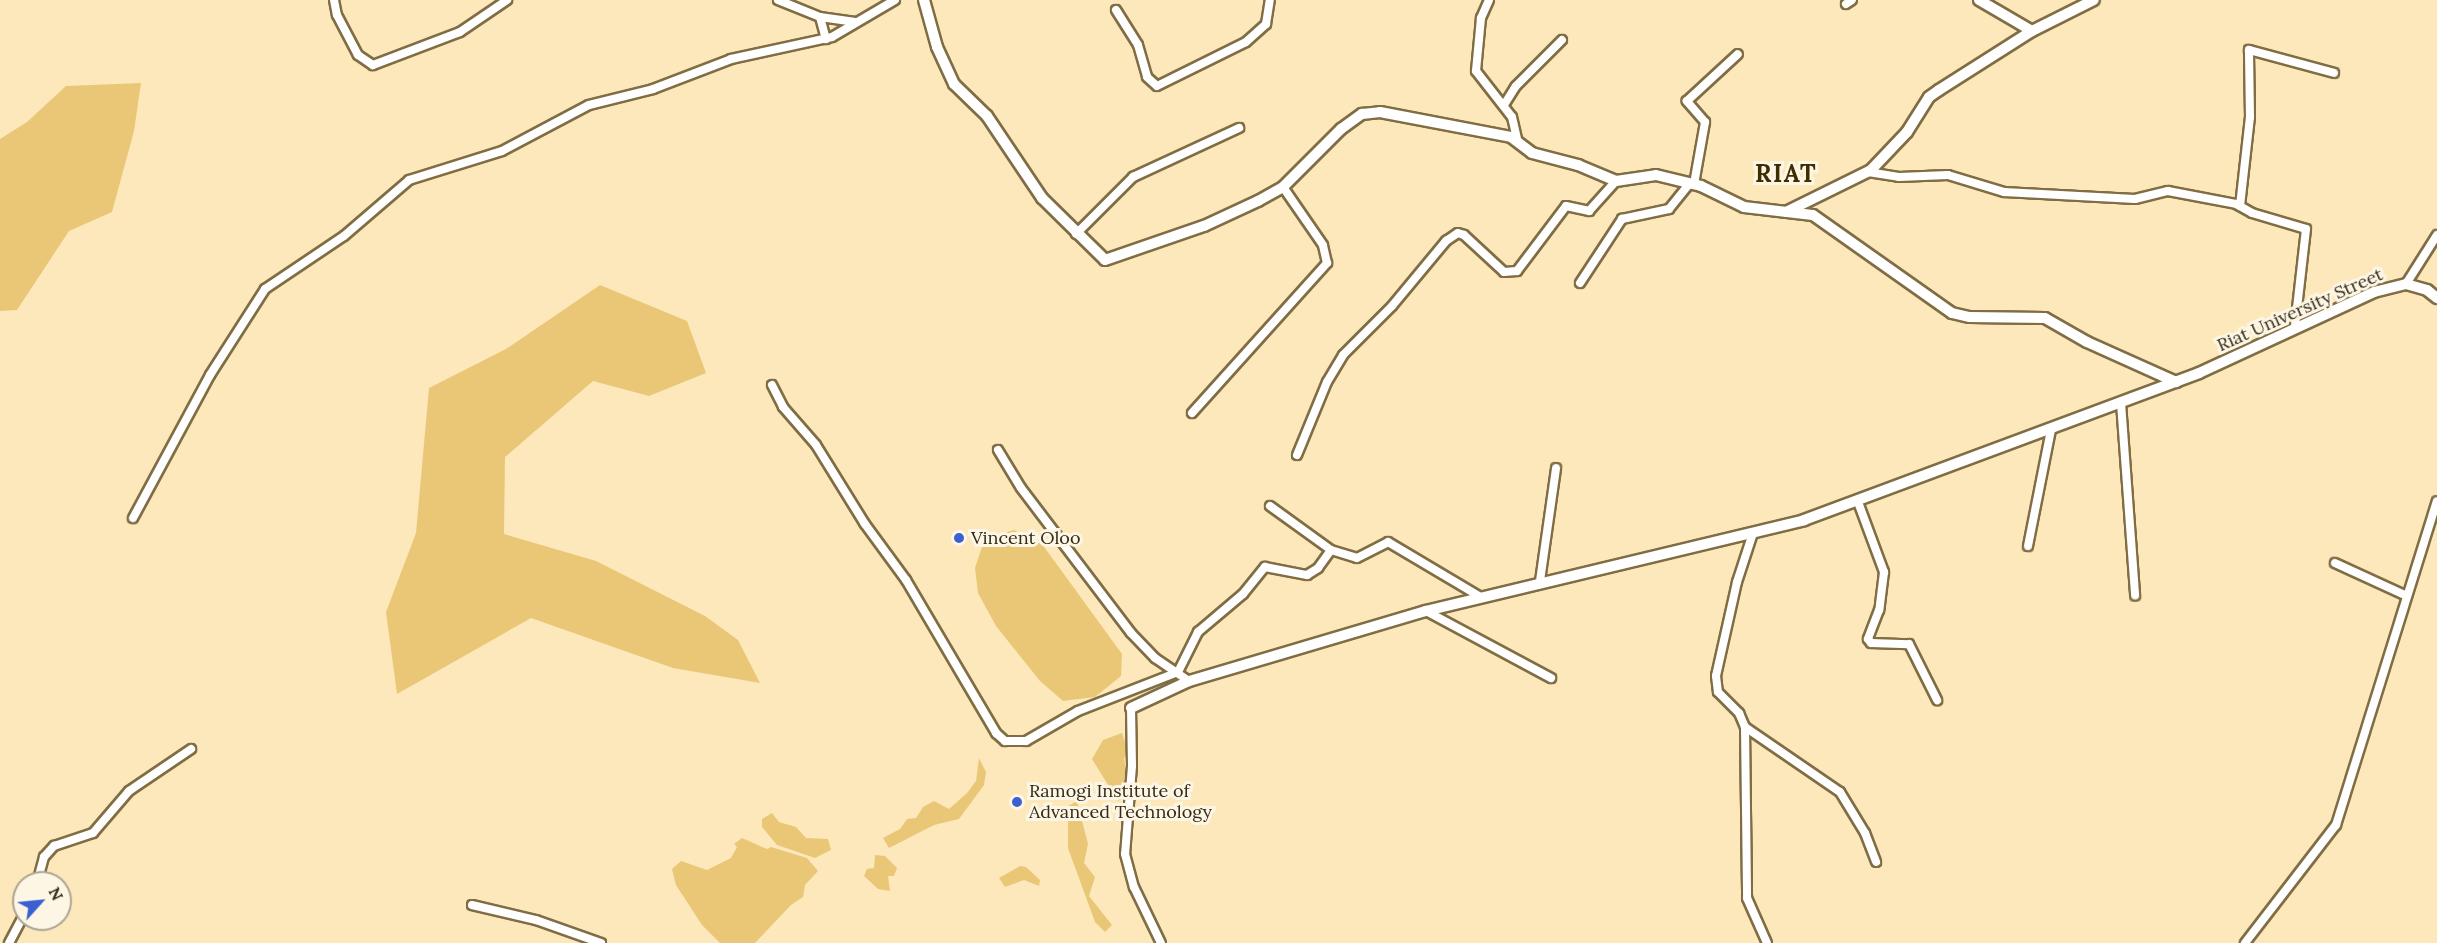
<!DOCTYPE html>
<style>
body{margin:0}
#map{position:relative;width:2437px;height:943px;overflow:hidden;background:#fce8bb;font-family:Lora,serif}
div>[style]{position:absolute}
.green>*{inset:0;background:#eac777}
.roads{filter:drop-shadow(2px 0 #806d44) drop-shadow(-2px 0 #806d44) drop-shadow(0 2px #806d44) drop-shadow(0 -2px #806d44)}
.street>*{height:8px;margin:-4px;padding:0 4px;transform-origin:4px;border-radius:4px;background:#fff}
.secondary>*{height:10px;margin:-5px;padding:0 5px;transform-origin:5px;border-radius:5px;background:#fff}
.dots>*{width:16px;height:16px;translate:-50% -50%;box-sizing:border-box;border:3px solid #fef6e4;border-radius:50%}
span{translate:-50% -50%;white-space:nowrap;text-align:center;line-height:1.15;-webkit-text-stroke:6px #fef6e4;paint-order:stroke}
.street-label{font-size:18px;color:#332b1a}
.poi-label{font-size:18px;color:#332b1a}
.left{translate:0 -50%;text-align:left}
.district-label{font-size:24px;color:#3d2d00;font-weight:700;letter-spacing:1.5px}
.north{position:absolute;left:12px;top:871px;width:60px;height:60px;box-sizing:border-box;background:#fef6e4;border:2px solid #ada593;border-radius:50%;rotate:63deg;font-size:16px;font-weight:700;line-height:24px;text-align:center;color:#332b1a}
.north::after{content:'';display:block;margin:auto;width:21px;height:27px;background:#3b60d2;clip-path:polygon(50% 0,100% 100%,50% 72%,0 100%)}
</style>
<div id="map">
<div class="green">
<i style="clip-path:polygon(141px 83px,134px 131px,112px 212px,69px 231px,17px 310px,0 311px,0 139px,27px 122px,66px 86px)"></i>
<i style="clip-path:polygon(600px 285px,687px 321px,706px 373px,649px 396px,593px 381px,505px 457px,504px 534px,596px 561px,705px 616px,738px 640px,760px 683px,673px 668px,531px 618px,397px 694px,386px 612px,416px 533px,429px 388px,506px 349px)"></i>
<i style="clip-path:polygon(1014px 530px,1042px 544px,1122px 654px,1121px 676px,1095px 697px,1063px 701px,1040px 681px,996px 626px,978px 593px,975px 568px,982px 547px,996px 535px)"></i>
<i style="clip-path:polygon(1122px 733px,1128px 751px,1124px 758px,1127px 778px,1123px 798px,1118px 801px,1092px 759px,1103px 740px)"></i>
<i style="clip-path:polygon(979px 758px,986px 772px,984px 785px,959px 819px,934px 825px,889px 848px,883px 838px,900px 829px,907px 819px,916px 818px,923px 807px,934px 801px,949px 809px,967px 793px,976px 781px)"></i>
<i style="clip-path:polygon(1077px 801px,1088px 844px,1084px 863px,1095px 877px,1089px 896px,1112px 925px,1105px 932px,1095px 922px,1068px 848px,1068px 806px)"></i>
<i style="clip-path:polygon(772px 813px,779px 822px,796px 827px,806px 838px,828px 839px,831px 850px,815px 858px,777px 845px,762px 827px,762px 819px)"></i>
<i style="clip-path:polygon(742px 838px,767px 849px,771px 847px,807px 858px,818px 871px,805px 885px,803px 897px,791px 905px,755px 943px,720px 943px,702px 925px,676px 885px,672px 869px,681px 861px,707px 870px,731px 858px,737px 847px,734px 844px)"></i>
<i style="clip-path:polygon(875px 855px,885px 856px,897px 868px,894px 876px,888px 876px,890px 891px,878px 889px,864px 876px,867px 869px,874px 868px)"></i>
<i style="clip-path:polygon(1020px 866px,1026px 867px,1040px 880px,1039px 886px,1024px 880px,1005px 887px,999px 878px)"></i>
</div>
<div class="roads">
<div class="street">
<i style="left:334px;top:0;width:15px;rotate:79deg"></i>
<i style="left:337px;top:15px;width:45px;rotate:62.3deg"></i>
<i style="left:358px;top:55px;width:18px;rotate:34deg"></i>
<i style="left:373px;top:65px;width:93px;rotate:-20.8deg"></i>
<i style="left:460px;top:32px;width:57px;rotate:-34.2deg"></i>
<i style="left:778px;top:0;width:45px;rotate:22deg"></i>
<i style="left:820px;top:17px;width:34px;rotate:8deg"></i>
<i style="left:1489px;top:0;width:20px;rotate:114deg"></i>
<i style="left:1481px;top:18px;width:53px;rotate:95.4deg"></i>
<i style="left:1476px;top:71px;width:58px;rotate:52deg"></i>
<i style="left:1512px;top:117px;width:26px;rotate:77deg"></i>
<i style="left:1846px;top:4px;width:7px;rotate:-34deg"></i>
<i style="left:1116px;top:10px;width:41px;rotate:57.8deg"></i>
<i style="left:1138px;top:45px;width:33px;rotate:74deg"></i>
<i style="left:1147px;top:77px;width:13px;rotate:42deg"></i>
<i style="left:1157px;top:86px;width:99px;rotate:-26.3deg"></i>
<i style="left:1246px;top:42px;width:27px;rotate:-42deg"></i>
<i style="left:1266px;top:24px;width:24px;rotate:-81deg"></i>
<i style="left:820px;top:17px;width:23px;rotate:75deg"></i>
<i style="left:1504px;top:105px;width:22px;rotate:-58deg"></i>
<i style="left:1516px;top:86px;width:65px;rotate:-45deg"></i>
<i style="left:1868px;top:172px;width:31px;rotate:9deg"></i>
<i style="left:1899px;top:177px;width:49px;rotate:-2.3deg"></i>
<i style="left:1948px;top:175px;width:59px;rotate:16.9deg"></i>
<i style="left:2004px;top:192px;width:131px;rotate:3.1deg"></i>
<i style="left:2135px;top:199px;width:34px;rotate:-14deg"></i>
<i style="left:2168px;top:191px;width:69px;rotate:10.8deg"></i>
<i style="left:2236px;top:204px;width:18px;rotate:29deg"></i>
<i style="left:2252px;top:213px;width:56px;rotate:16.5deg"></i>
<i style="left:2306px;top:229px;width:98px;rotate:96.5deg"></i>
<i style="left:1694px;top:184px;width:63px;rotate:-79.9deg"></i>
<i style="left:1705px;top:122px;width:28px;rotate:-131deg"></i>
<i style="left:1687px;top:101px;width:69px;rotate:-42.7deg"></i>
<i style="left:2240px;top:206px;width:90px;rotate:-83.6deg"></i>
<i style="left:2250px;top:117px;width:67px;rotate:-90.9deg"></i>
<i style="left:2249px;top:50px;width:88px;rotate:15.1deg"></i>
<i style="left:1076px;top:234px;width:81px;rotate:-45deg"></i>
<i style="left:1133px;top:177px;width:117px;rotate:-24.8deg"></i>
<i style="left:1580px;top:283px;width:77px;rotate:-56.7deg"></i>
<i style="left:1622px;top:219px;width:48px;rotate:-12deg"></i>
<i style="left:1669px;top:209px;width:33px;rotate:-51deg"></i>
<i style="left:2406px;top:284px;width:58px;rotate:-57.7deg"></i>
<i style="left:772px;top:385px;width:25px;rotate:63deg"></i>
<i style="left:783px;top:407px;width:50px;rotate:49deg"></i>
<i style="left:816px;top:445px;width:93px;rotate:58.2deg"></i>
<i style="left:865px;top:524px;width:69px;rotate:53.8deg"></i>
<i style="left:906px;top:580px;width:178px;rotate:59.5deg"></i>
<i style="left:996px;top:733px;width:12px;rotate:42deg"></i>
<i style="left:1005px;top:741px;width:21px"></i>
<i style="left:1026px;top:741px;width:60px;rotate:-30deg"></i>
<i style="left:1078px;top:711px;width:107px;rotate:-21.3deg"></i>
<i style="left:1178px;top:672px;width:45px;rotate:-63.4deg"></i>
<i style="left:1198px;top:632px;width:59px;rotate:-40.2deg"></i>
<i style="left:1243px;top:594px;width:35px;rotate:-51deg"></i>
<i style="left:1265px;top:567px;width:43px;rotate:10.8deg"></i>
<i style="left:1307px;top:575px;width:13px;rotate:-32deg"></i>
<i style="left:1318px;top:568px;width:22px;rotate:-54deg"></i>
<i style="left:2121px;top:403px;width:193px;rotate:85.8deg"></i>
<i style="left:1192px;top:413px;width:202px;rotate:-48deg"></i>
<i style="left:1327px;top:263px;width:18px;rotate:-103deg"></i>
<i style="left:1323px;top:245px;width:70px;rotate:-124.6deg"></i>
<i style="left:998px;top:450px;width:44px;rotate:58.8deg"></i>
<i style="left:1021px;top:488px;width:182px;rotate:52.8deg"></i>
<i style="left:1131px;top:633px;width:35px;rotate:46deg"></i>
<i style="left:1155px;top:658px;width:41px;rotate:34.1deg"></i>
<i style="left:1297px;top:455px;width:79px;rotate:-67.7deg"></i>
<i style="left:1327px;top:382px;width:31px;rotate:-59deg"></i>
<i style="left:1343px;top:355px;width:69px;rotate:-45deg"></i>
<i style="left:1392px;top:306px;width:85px;rotate:-50.3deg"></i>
<i style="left:1446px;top:241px;width:14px;rotate:-34deg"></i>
<i style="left:1458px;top:233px;width:6px;rotate:18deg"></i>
<i style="left:1464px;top:235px;width:54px;rotate:42.8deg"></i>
<i style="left:1504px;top:272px;width:13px;rotate:-4deg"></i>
<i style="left:1517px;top:271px;width:81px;rotate:-53deg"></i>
<i style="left:1566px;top:206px;width:24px;rotate:12deg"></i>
<i style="left:1589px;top:211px;width:40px;rotate:-48deg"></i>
<i style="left:1858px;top:502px;width:75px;rotate:69.6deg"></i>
<i style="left:1884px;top:572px;width:38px;rotate:97deg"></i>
<i style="left:1879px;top:610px;width:31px;rotate:111deg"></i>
<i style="left:1868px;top:639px;width:5px;rotate:53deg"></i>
<i style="left:1871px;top:643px;width:38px;rotate:2deg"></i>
<i style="left:1909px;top:644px;width:63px;rotate:63.4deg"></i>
<i style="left:1270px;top:506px;width:75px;rotate:35.8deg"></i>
<i style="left:1331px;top:550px;width:27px;rotate:17deg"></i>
<i style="left:1357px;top:558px;width:35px;rotate:-27deg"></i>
<i style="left:1388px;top:542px;width:106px;rotate:30.7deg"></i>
<i style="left:133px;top:518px;width:162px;rotate:-61.7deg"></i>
<i style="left:210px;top:375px;width:102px;rotate:-57.4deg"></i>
<i style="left:265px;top:289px;width:95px;rotate:-33.9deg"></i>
<i style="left:344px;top:236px;width:86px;rotate:-40.7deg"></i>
<i style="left:409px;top:180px;width:97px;rotate:-17.3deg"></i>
<i style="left:502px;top:151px;width:98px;rotate:-27.9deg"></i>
<i style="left:589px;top:105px;width:66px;rotate:-14deg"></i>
<i style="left:653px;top:89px;width:84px;rotate:-21deg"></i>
<i style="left:731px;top:59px;width:103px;rotate:-12.3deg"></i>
<i style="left:832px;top:37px;width:73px;rotate:-30.4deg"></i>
<i style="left:1753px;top:533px;width:52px;rotate:108.1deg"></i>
<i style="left:1737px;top:582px;width:96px;rotate:102.6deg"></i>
<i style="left:1716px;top:676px;width:16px;rotate:83deg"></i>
<i style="left:1718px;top:692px;width:30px;rotate:45deg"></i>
<i style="left:1739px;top:713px;width:15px;rotate:67deg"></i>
<i style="left:1745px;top:727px;width:171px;rotate:89.3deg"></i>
<i style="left:1747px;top:898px;width:49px;rotate:66deg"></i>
<i style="left:2028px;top:546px;width:118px;rotate:-78.8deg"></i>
<i style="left:2335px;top:563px;width:79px;rotate:24.6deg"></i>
<i style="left:1540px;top:581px;width:114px;rotate:-81.9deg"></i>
<i style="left:1426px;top:611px;width:142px;rotate:28.2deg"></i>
<i style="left:1131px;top:708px;width:58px;rotate:89deg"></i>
<i style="left:1132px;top:766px;width:88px;rotate:94.5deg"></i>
<i style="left:1125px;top:854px;width:34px;rotate:75deg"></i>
<i style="left:1134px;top:887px;width:62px;rotate:64.3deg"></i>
<i style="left:1745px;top:727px;width:115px;rotate:34.4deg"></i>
<i style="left:1840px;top:792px;width:48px;rotate:58.6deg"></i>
<i style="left:1865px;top:833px;width:31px;rotate:69deg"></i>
<i style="left:37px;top:883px;width:27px;rotate:-75deg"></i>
<i style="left:44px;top:857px;width:15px;rotate:-48deg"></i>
<i style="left:54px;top:846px;width:41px;rotate:-18.4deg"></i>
<i style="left:93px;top:833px;width:55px;rotate:-49.4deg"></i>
<i style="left:129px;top:791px;width:75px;rotate:-34.1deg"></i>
<i style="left:472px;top:905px;width:66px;rotate:13.2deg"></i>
<i style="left:536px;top:920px;width:69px;rotate:19.5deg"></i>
<i style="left:9px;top:943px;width:32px;rotate:-62deg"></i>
<i style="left:2245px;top:943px;width:149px;rotate:-52.4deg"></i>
<i style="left:2336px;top:825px;width:339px;rotate:-72.7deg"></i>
</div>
<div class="secondary">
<i style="left:924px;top:0;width:49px;rotate:74.5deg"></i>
<i style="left:937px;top:47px;width:41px;rotate:65.3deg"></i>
<i style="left:954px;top:84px;width:46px;rotate:44.1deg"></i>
<i style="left:987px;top:116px;width:99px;rotate:56.1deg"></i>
<i style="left:1042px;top:198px;width:88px;rotate:44.5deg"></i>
<i style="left:1105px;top:260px;width:105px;rotate:-19deg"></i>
<i style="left:1204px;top:226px;width:60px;rotate:-24.8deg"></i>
<i style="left:1258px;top:201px;width:29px;rotate:-29deg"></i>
<i style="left:1283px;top:187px;width:82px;rotate:-45deg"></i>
<i style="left:1341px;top:129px;width:26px;rotate:-36deg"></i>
<i style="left:1362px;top:114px;width:18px;rotate:-6deg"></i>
<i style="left:1380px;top:112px;width:133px;rotate:10.8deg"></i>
<i style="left:1511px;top:137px;width:26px;rotate:37deg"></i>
<i style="left:1532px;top:153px;width:48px;rotate:14.6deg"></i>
<i style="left:1578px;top:165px;width:41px;rotate:22.8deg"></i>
<i style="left:1616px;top:181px;width:40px;rotate:-8.5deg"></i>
<i style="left:1656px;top:175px;width:46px;rotate:13.7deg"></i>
<i style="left:1701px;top:186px;width:48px;rotate:26deg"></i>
<i style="left:1744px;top:207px;width:69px;rotate:6.6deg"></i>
<i style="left:1813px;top:215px;width:170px;rotate:35.2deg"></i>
<i style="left:1952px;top:313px;width:18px;rotate:13deg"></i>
<i style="left:1970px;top:317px;width:75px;rotate:0.8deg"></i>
<i style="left:2045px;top:318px;width:48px;rotate:29.7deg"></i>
<i style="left:2087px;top:342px;width:98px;rotate:24.2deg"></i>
<i style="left:1979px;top:0;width:61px;rotate:30.3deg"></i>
<i style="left:1786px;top:212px;width:95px;rotate:-26.3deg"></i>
<i style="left:1871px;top:170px;width:52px;rotate:-46.5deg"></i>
<i style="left:1907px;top:132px;width:41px;rotate:-57.8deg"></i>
<i style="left:1929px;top:97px;width:12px;rotate:-35deg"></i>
<i style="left:1939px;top:90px;width:110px;rotate:-32.4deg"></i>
<i style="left:2032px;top:31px;width:69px;rotate:-26.6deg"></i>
<i style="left:1131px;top:708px;width:64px;rotate:-25deg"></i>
<i style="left:1189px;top:681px;width:247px;rotate:-16.5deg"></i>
<i style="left:1426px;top:611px;width:389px;rotate:-13.5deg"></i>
<i style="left:1804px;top:520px;width:421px;rotate:-20.4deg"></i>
<i style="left:2199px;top:373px;width:193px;rotate:-24.8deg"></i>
<i style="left:2374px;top:292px;width:33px;rotate:-14deg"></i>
<i style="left:2406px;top:284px;width:22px;rotate:16deg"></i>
<i style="left:2427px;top:290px;width:13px;rotate:39deg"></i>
</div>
</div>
<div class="dots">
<i style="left:959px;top:538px;background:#3b60d2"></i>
<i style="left:1017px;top:802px;background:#3b60d2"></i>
</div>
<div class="street-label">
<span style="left:2300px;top:310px;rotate:-24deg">Riat University Street</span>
</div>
<div class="poi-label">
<span class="left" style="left:971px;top:538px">Vincent Oloo</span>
<span class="left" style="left:1029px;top:802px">Ramogi Institute of<br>Advanced Technology</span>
</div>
<div class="district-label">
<span style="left:1786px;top:174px">RIAT</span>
</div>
<div class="north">N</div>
</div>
